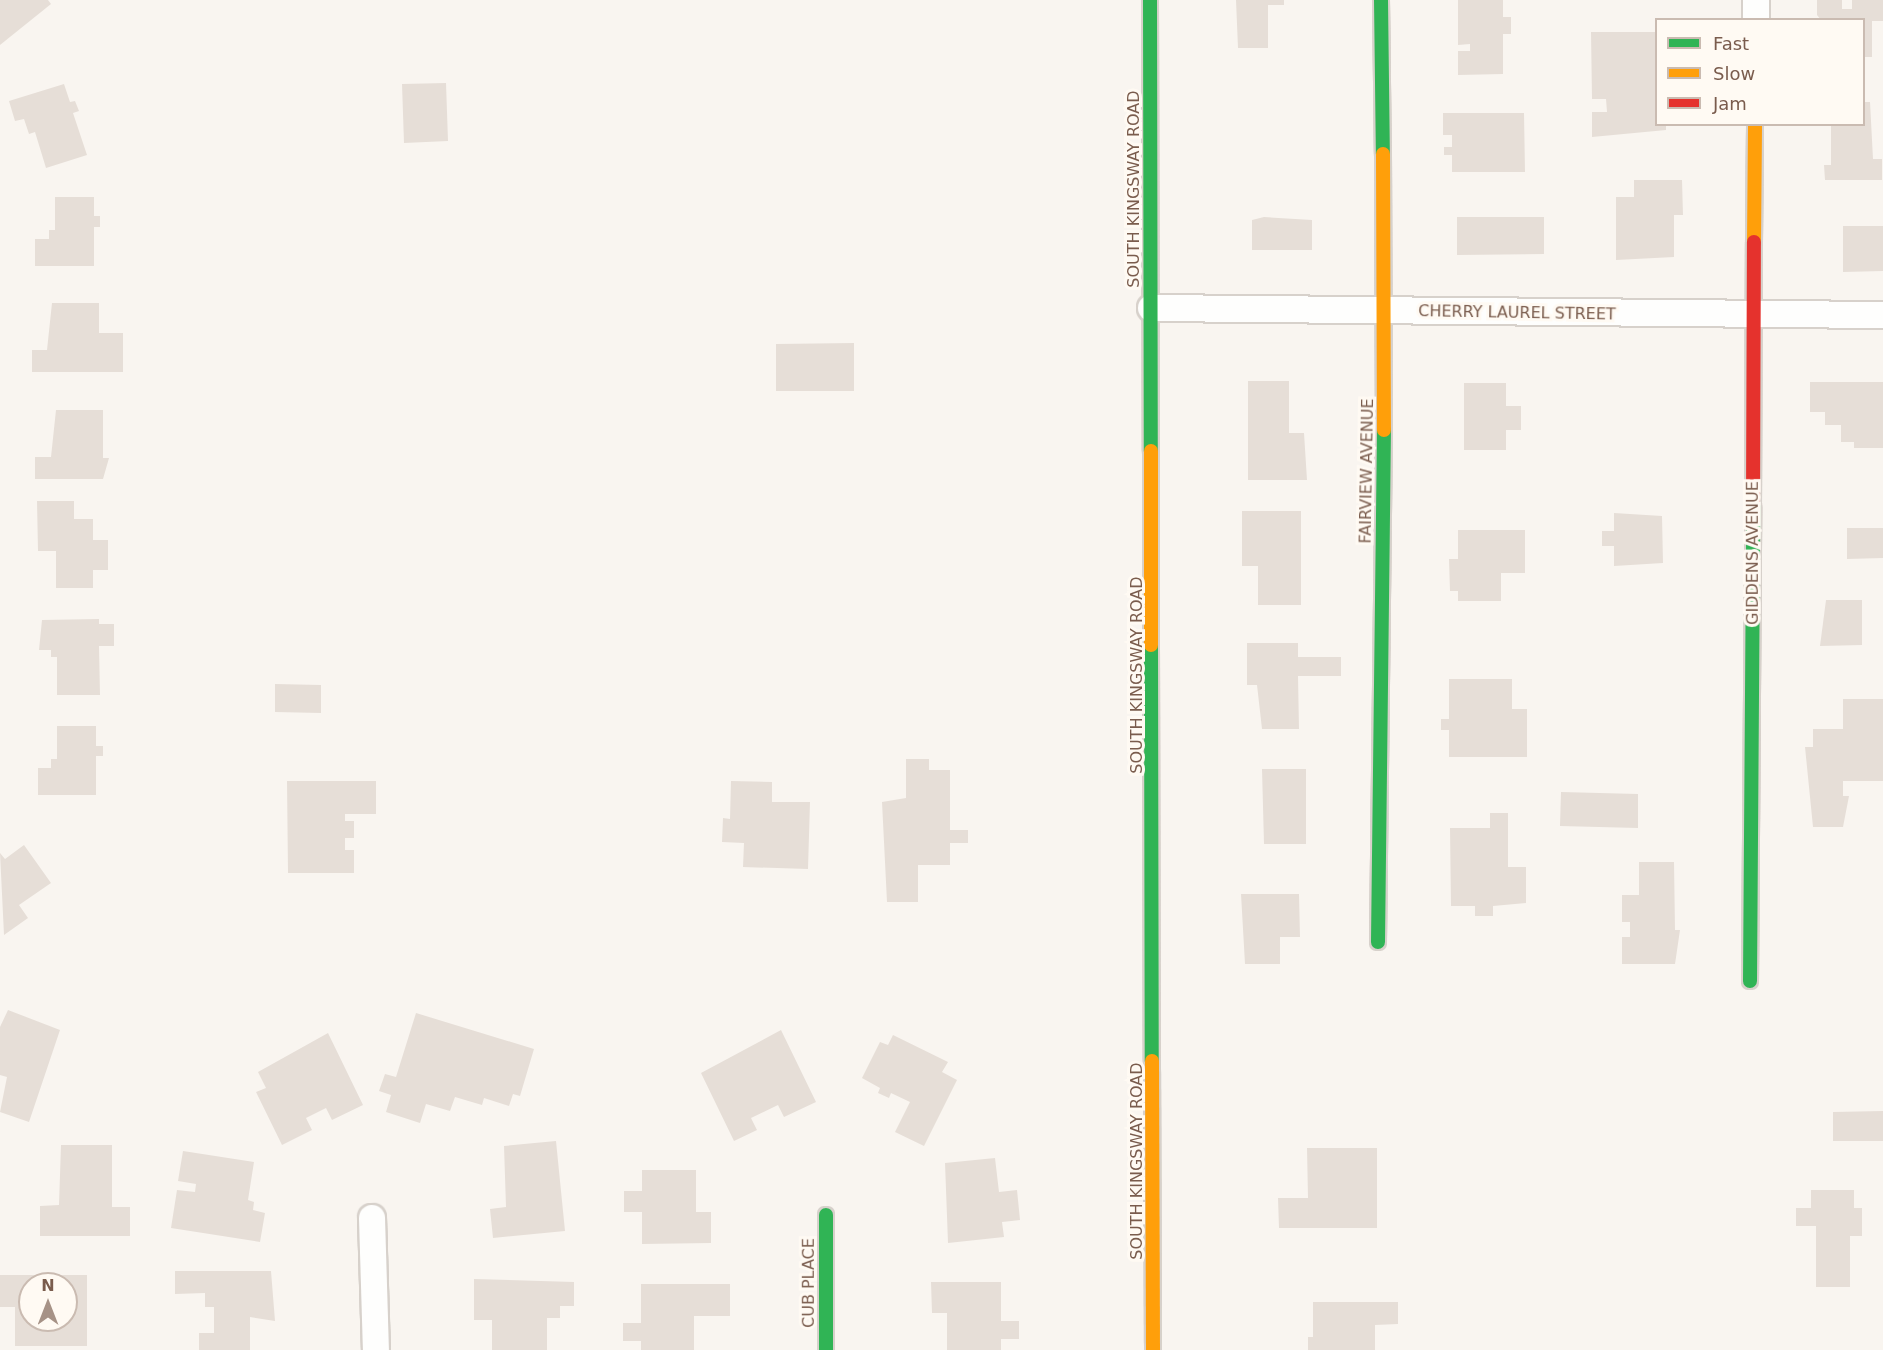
<!DOCTYPE html>
<style>
body{margin:0}
#map{position:relative;width:1883px;height:1350px;overflow:hidden;background:#f9f5f0;font-family:"DejaVu Sans",sans-serif}
div>[style]{position:absolute}
.building>*{inset:0;background:#e6ded7}
.roads{filter:drop-shadow(2px 0 #d7d1cb) drop-shadow(-2px 0 #d7d1cb) drop-shadow(0 2px #d7d1cb) drop-shadow(0 -2px #d7d1cb)}
.street>*{height:26px;margin:-13px;padding:0 13px;transform-origin:13px;border-radius:13px;background:#fefefd}
.fast>*{height:14px;margin:-7px;padding:0 7px;transform-origin:7px;border-radius:7px;background:#30b455}
.slow>*{height:14px;margin:-7px;padding:0 7px;transform-origin:7px;border-radius:7px;background:#ff9f0a}
.jam>*{height:14px;margin:-7px;padding:0 7px;transform-origin:7px;border-radius:7px;background:#e5322d}
span{translate:-50% -50%;white-space:nowrap;text-align:center;line-height:1.15;-webkit-text-stroke:6px #fffaf3;paint-order:stroke}
.street-label{font-size:16px;color:#7a5c4d}
.legend{position:absolute;left:1655px;top:18px;width:210px;height:108px;box-sizing:border-box;background:#fffaf3;border:2px solid #cabbb1;margin:0;padding:8px 10px;list-style:none;font-size:18px;color:#7a5c4d}
.legend li{display:flex;align-items:center;gap:12px;height:30px}
.legend b{width:30px;border:2px solid #cabbb1}
.north{position:absolute;left:18px;top:1272px;width:60px;height:60px;box-sizing:border-box;background:#fffaf3;border:2px solid #cabbb1;border-radius:50%;rotate:0deg;font-size:16px;font-weight:700;line-height:24px;text-align:center;color:#7a5c4d}
.north::after{content:'';display:block;margin:auto;width:21px;height:27px;background:#a69286;clip-path:polygon(50% 0,100% 100%,50% 72%,0 100%)}
</style>
<div id="map">
<div class="building">
<i style="clip-path:polygon(0 0,48px 0,51px 4px,0 45px)"></i>
<i style="clip-path:polygon(1236px 0,1284px 0,1284px 5px,1268px 5px,1268px 48px,1238px 48px)"></i>
<i style="clip-path:polygon(1458px 0,1503px 0,1503px 17px,1511px 17px,1511px 34px,1503px 34px,1503px 74px,1458px 75px,1458px 51px,1470px 51px,1470px 44px,1458px 45px)"></i>
<i style="clip-path:polygon(1817px 0,1842px 0,1842px 9px,1852px 9px,1852px 0,1883px 0,1883px 21px,1872px 21px,1872px 57px,1864px 57px,1864px 20px,1821px 20px,1817px 15px)"></i>
<i style="clip-path:polygon(1591px 32px,1656px 32px,1656px 124px,1666px 124px,1666px 130px,1592px 137px,1592px 112px,1607px 112px,1606px 99px,1592px 99px)"></i>
<i style="clip-path:polygon(446px 83px,448px 141px,404px 143px,402px 84px)"></i>
<i style="clip-path:polygon(64px 84px,70px 102px,75px 101px,79px 111px,73px 113px,87px 155px,46px 168px,35px 132px,29px 134px,24px 119px,15px 121px,9px 101px)"></i>
<i style="clip-path:polygon(1864px 102px,1870px 102px,1873px 159px,1882px 159px,1882px 180px,1825px 180px,1824px 165px,1831px 165px,1831px 124px,1864px 124px)"></i>
<i style="clip-path:polygon(1443px 113px,1524px 113px,1525px 172px,1452px 172px,1452px 155px,1444px 155px,1444px 147px,1452px 147px,1452px 135px,1443px 135px)"></i>
<i style="clip-path:polygon(1634px 180px,1682px 180px,1683px 215px,1674px 215px,1674px 257px,1616px 260px,1616px 197px,1634px 197px)"></i>
<i style="clip-path:polygon(55px 197px,94px 197px,94px 216px,100px 216px,100px 227px,94px 227px,94px 266px,35px 266px,35px 239px,49px 239px,49px 230px,55px 230px)"></i>
<i style="clip-path:polygon(1264px 217px,1312px 220px,1312px 250px,1252px 250px,1252px 220px)"></i>
<i style="clip-path:polygon(1457px 217px,1544px 217px,1544px 254px,1457px 255px)"></i>
<i style="clip-path:polygon(1843px 226px,1883px 226px,1883px 271px,1843px 272px)"></i>
<i style="clip-path:polygon(52px 303px,99px 303px,99px 333px,123px 333px,123px 372px,32px 372px,32px 350px,47px 350px)"></i>
<i style="clip-path:polygon(854px 343px,854px 391px,776px 391px,776px 344px)"></i>
<i style="clip-path:polygon(1248px 381px,1289px 381px,1289px 433px,1304px 433px,1307px 480px,1248px 480px)"></i>
<i style="clip-path:polygon(1810px 382px,1883px 382px,1883px 448px,1854px 448px,1854px 442px,1841px 442px,1841px 425px,1825px 425px,1825px 412px,1810px 412px)"></i>
<i style="clip-path:polygon(1464px 383px,1506px 383px,1506px 406px,1521px 406px,1521px 430px,1506px 430px,1506px 450px,1464px 450px)"></i>
<i style="clip-path:polygon(56px 410px,103px 410px,103px 458px,109px 458px,103px 479px,35px 479px,35px 457px,51px 457px)"></i>
<i style="clip-path:polygon(37px 501px,74px 501px,74px 519px,93px 519px,93px 540px,108px 540px,108px 570px,93px 570px,93px 588px,56px 588px,56px 551px,38px 551px)"></i>
<i style="clip-path:polygon(1242px 511px,1301px 511px,1301px 605px,1258px 605px,1258px 566px,1242px 566px)"></i>
<i style="clip-path:polygon(1614px 513px,1662px 516px,1663px 563px,1614px 566px,1614px 546px,1602px 546px,1602px 531px,1614px 531px)"></i>
<i style="clip-path:polygon(1847px 528px,1883px 528px,1883px 558px,1847px 559px)"></i>
<i style="clip-path:polygon(1458px 530px,1525px 530px,1525px 573px,1501px 573px,1501px 601px,1458px 601px,1458px 591px,1450px 591px,1449px 559px,1458px 559px)"></i>
<i style="clip-path:polygon(1826px 600px,1862px 600px,1862px 645px,1820px 646px)"></i>
<i style="clip-path:polygon(99px 619px,99px 624px,114px 624px,114px 646px,99px 646px,100px 695px,57px 695px,57px 657px,51px 657px,51px 650px,39px 650px,42px 620px)"></i>
<i style="clip-path:polygon(1247px 643px,1298px 643px,1298px 657px,1341px 657px,1341px 676px,1298px 676px,1299px 729px,1262px 729px,1257px 685px,1247px 685px)"></i>
<i style="clip-path:polygon(1449px 679px,1512px 679px,1512px 709px,1527px 709px,1527px 757px,1449px 757px,1449px 730px,1441px 730px,1441px 719px,1449px 719px)"></i>
<i style="clip-path:polygon(275px 684px,321px 685px,321px 713px,275px 712px)"></i>
<i style="clip-path:polygon(1843px 699px,1883px 699px,1883px 781px,1843px 781px,1843px 796px,1849px 796px,1843px 827px,1813px 827px,1805px 747px,1813px 747px,1813px 729px,1843px 729px)"></i>
<i style="clip-path:polygon(57px 726px,96px 726px,96px 746px,103px 746px,103px 756px,96px 756px,96px 795px,38px 795px,38px 768px,51px 768px,51px 759px,57px 759px)"></i>
<i style="clip-path:polygon(906px 759px,929px 759px,929px 770px,950px 770px,950px 830px,968px 830px,968px 843px,950px 843px,950px 865px,918px 865px,918px 902px,887px 902px,882px 802px,906px 798px)"></i>
<i style="clip-path:polygon(1262px 769px,1306px 769px,1306px 844px,1264px 844px)"></i>
<i style="clip-path:polygon(287px 781px,376px 781px,376px 814px,345px 814px,345px 821px,354px 821px,354px 838px,345px 838px,345px 850px,354px 850px,354px 873px,288px 873px)"></i>
<i style="clip-path:polygon(731px 781px,772px 782px,772px 802px,810px 802px,808px 869px,743px 867px,744px 843px,722px 842px,723px 818px,730px 819px)"></i>
<i style="clip-path:polygon(1561px 792px,1638px 794px,1638px 828px,1560px 826px)"></i>
<i style="clip-path:polygon(1490px 813px,1508px 813px,1508px 867px,1526px 867px,1526px 903px,1493px 906px,1493px 916px,1475px 916px,1475px 906px,1451px 906px,1450px 828px,1490px 828px)"></i>
<i style="clip-path:polygon(24px 845px,51px 883px,19px 905px,28px 918px,4px 935px,0 853px,5px 859px)"></i>
<i style="clip-path:polygon(1639px 862px,1674px 862px,1675px 930px,1680px 930px,1675px 964px,1622px 964px,1622px 937px,1630px 937px,1630px 922px,1622px 922px,1622px 895px,1639px 895px)"></i>
<i style="clip-path:polygon(1241px 894px,1299px 894px,1300px 937px,1280px 937px,1280px 964px,1245px 964px)"></i>
<i style="clip-path:polygon(8px 1010px,60px 1030px,29px 1122px,0 1112px,7px 1077px,0 1075px,0 1027px)"></i>
<i style="clip-path:polygon(416px 1013px,534px 1049px,520px 1096px,513px 1094px,509px 1106px,484px 1098px,482px 1105px,455px 1097px,450px 1111px,426px 1104px,420px 1123px,386px 1112px,391px 1095px,379px 1091px,385px 1074px,396px 1077px)"></i>
<i style="clip-path:polygon(781px 1030px,816px 1102px,784px 1117px,778px 1105px,751px 1118px,757px 1130px,734px 1141px,701px 1073px)"></i>
<i style="clip-path:polygon(328px 1033px,363px 1105px,332px 1120px,326px 1108px,306px 1118px,312px 1130px,282px 1145px,256px 1092px,266px 1088px,258px 1072px)"></i>
<i style="clip-path:polygon(893px 1035px,948px 1062px,942px 1072px,957px 1080px,924px 1146px,895px 1132px,910px 1102px,891px 1093px,889px 1098px,878px 1093px,880px 1088px,862px 1078px,880px 1042px,888px 1045px)"></i>
<i style="clip-path:polygon(1883px 1111px,1883px 1141px,1833px 1141px,1833px 1112px)"></i>
<i style="clip-path:polygon(556px 1141px,565px 1231px,493px 1238px,490px 1209px,506px 1207px,504px 1146px)"></i>
<i style="clip-path:polygon(61px 1145px,112px 1145px,112px 1207px,130px 1207px,130px 1236px,40px 1236px,40px 1206px,59px 1205px)"></i>
<i style="clip-path:polygon(1307px 1148px,1377px 1148px,1377px 1228px,1279px 1228px,1278px 1198px,1308px 1198px)"></i>
<i style="clip-path:polygon(183px 1151px,254px 1162px,248px 1200px,254px 1202px,253px 1210px,265px 1213px,260px 1242px,171px 1228px,177px 1190px,195px 1192px,196px 1184px,178px 1181px)"></i>
<i style="clip-path:polygon(995px 1158px,999px 1192px,1017px 1190px,1020px 1220px,1002px 1222px,1004px 1237px,948px 1243px,945px 1163px)"></i>
<i style="clip-path:polygon(642px 1170px,696px 1170px,696px 1212px,711px 1212px,711px 1243px,642px 1244px,642px 1212px,624px 1212px,624px 1191px,642px 1191px)"></i>
<i style="clip-path:polygon(1811px 1190px,1854px 1190px,1854px 1208px,1862px 1208px,1862px 1236px,1850px 1236px,1850px 1287px,1816px 1287px,1816px 1226px,1796px 1226px,1796px 1208px,1811px 1208px)"></i>
<i style="clip-path:polygon(175px 1271px,271px 1271px,275px 1321px,250px 1317px,250px 1350px,199px 1350px,199px 1333px,214px 1333px,214px 1307px,205px 1307px,205px 1293px,175px 1294px)"></i>
<i style="clip-path:polygon(evenodd,0 1275px,87px 1275px,87px 1346px,15px 1346px,15px 1307px,0 1307px,0 1275px,30px 1284px,66px 1284px,66px 1320px,30px 1320px,30px 1284px)"></i>
<i style="clip-path:polygon(474px 1279px,574px 1282px,574px 1306px,560px 1306px,560px 1318px,547px 1318px,547px 1350px,492px 1350px,492px 1320px,474px 1320px)"></i>
<i style="clip-path:polygon(931px 1282px,1001px 1282px,1001px 1321px,1019px 1321px,1019px 1339px,1001px 1339px,1001px 1350px,947px 1350px,947px 1313px,932px 1313px)"></i>
<i style="clip-path:polygon(641px 1284px,730px 1284px,730px 1316px,694px 1316px,694px 1350px,641px 1350px,641px 1341px,623px 1341px,623px 1323px,641px 1323px)"></i>
<i style="clip-path:polygon(1313px 1302px,1398px 1302px,1398px 1324px,1375px 1325px,1375px 1350px,1308px 1350px,1308px 1337px,1313px 1337px)"></i>
</div>
<div class="roads">
<div class="street">
<i style="left:1756px;top:20px;width:20px;rotate:-90deg"></i>
<i style="left:1151px;top:308px;width:732px;rotate:0.55deg"></i>
<i style="left:372px;top:1218px;width:132px;rotate:88.3deg"></i>
</div>
<div class="fast">
<i style="left:1150px;top:0;width:451px;rotate:89.9deg"></i>
<i style="left:1381px;top:0;width:154px;rotate:89.3deg"></i>
<i style="left:1151px;top:645px;width:416px;rotate:89.9deg"></i>
<i style="left:1378px;top:942px;width:512px;rotate:-89.33deg"></i>
<i style="left:1750px;top:981px;width:475px;rotate:-89.6deg"></i>
<i style="left:826px;top:1215px;width:135px;rotate:90deg"></i>
</div>
<div class="slow">
<i style="left:1383px;top:154px;width:276px;rotate:89.8deg"></i>
<i style="left:1754px;top:242px;width:118px;rotate:-89.5deg"></i>
<i style="left:1151px;top:451px;width:194px;rotate:90deg"></i>
<i style="left:1152px;top:1061px;width:289px;rotate:89.8deg"></i>
</div>
<div class="jam">
<i style="left:1753px;top:506px;width:264px;rotate:-89.8deg"></i>
</div>
</div>
<div class="street-label">
<span style="left:1134px;top:189px;rotate:-90deg">SOUTH KINGSWAY ROAD</span>
<span style="left:1517px;top:313px;rotate:1deg">CHERRY LAUREL STREET</span>
<span style="left:1367px;top:471px;rotate:-89deg">FAIRVIEW AVENUE</span>
<span style="left:1753px;top:553px;rotate:-90deg">GIDDENS AVENUE</span>
<span style="left:1137px;top:675px;rotate:-90deg">SOUTH KINGSWAY ROAD</span>
<span style="left:1137px;top:1161px;rotate:-90deg">SOUTH KINGSWAY ROAD</span>
<span style="left:809px;top:1283px;rotate:-90deg">CUB PLACE</span>
</div>
<ul class="legend">
<li><b style="height:8px;background:#30b455"></b>Fast</li>
<li><b style="height:8px;background:#ff9f0a"></b>Slow</li>
<li><b style="height:8px;background:#e5322d"></b>Jam</li>
</ul>
<div class="north">N</div>
</div>
